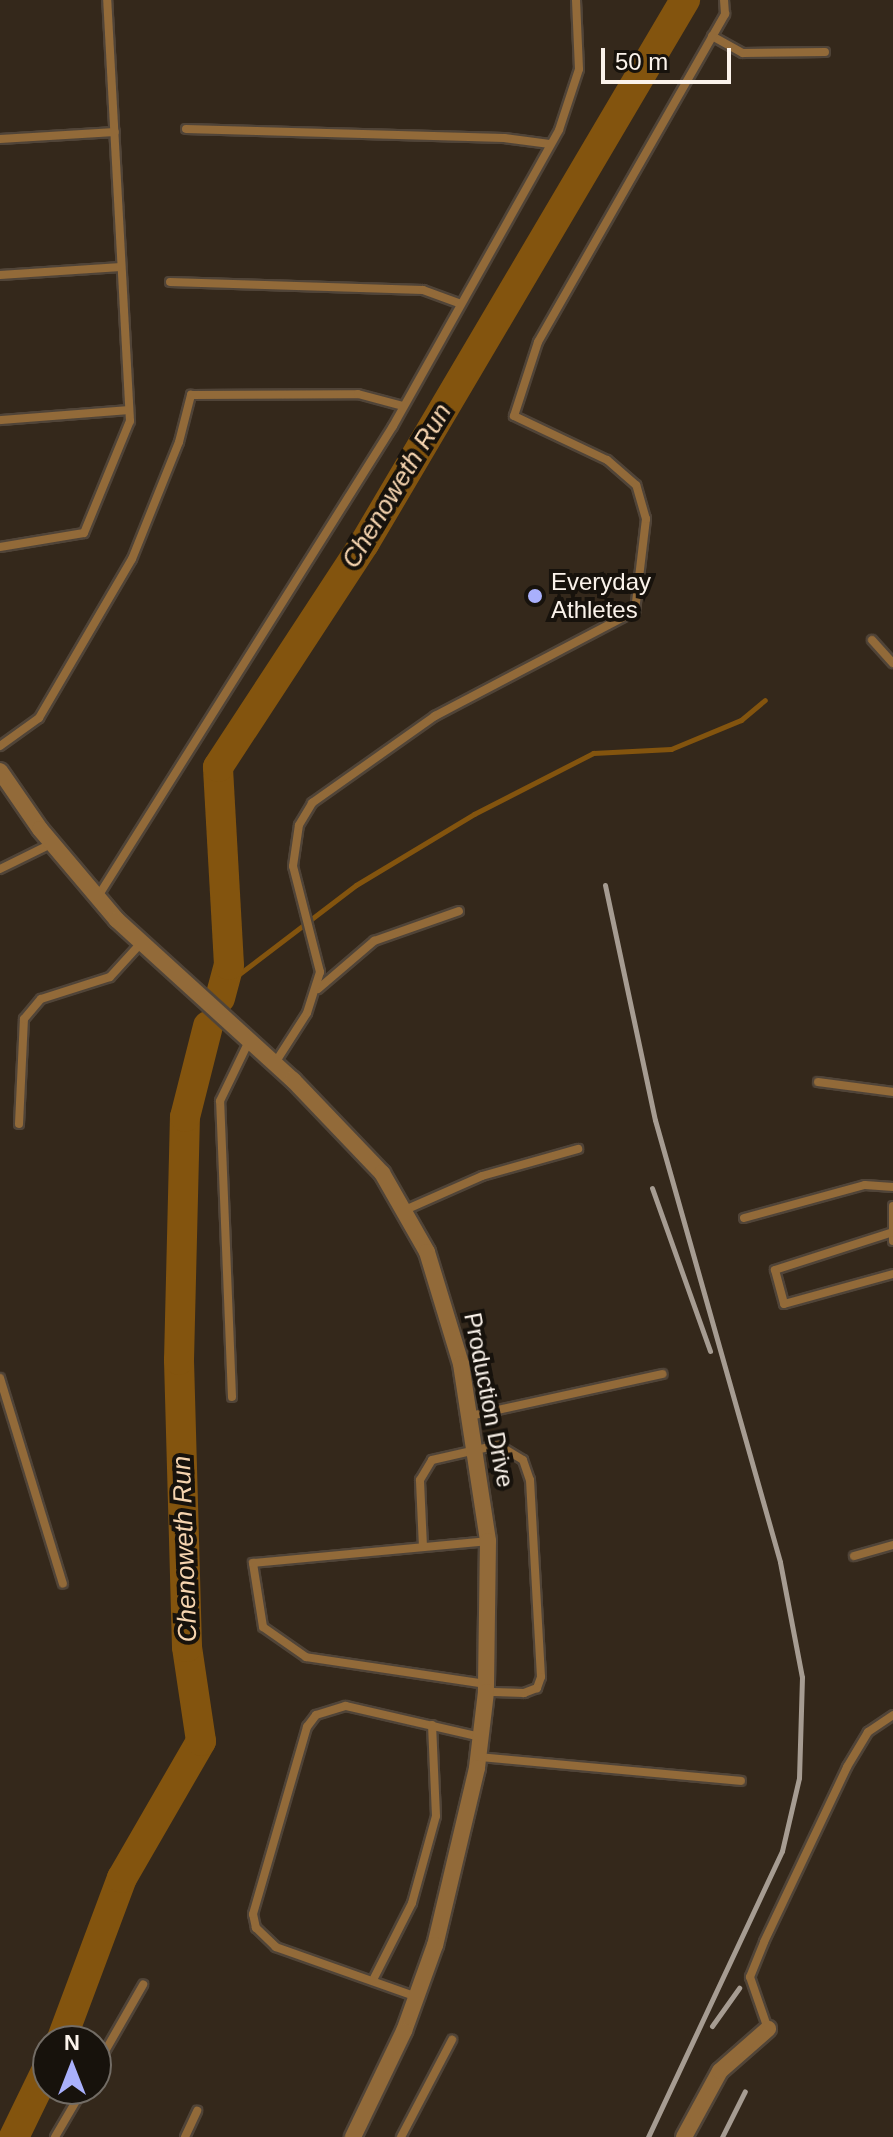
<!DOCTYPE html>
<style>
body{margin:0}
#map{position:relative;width:893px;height:2137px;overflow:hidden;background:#34281b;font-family:Helvetica,sans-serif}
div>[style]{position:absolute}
.stream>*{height:5px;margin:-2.5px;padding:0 2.5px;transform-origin:2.5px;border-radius:2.5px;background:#83540e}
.river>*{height:30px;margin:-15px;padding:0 15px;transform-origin:15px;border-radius:15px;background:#83540e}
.roads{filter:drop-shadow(2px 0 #504438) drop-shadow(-2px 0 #504438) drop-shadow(0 2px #504438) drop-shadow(0 -2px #504438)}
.service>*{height:8px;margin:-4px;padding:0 4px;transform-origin:4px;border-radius:4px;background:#926a39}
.minor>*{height:16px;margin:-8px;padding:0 8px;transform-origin:8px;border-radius:8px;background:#926a39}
.rail>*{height:5px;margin:-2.5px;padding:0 2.5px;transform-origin:2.5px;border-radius:2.5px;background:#a69c92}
.dots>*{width:22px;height:22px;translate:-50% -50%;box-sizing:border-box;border:4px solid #17120c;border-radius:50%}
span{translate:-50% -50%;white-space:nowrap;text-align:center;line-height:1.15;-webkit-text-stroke:8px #17120c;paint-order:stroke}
.poi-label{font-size:24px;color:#fbf3eb}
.left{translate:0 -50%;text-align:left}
.street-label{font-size:24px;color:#fbf3eb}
.water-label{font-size:26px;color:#f6d4af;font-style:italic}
.north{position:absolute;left:32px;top:2025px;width:80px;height:80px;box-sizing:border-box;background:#17120c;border:2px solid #726c65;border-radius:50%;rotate:0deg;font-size:22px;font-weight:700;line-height:32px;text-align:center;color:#fbf3eb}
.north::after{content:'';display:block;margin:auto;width:28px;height:36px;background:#a9b0fc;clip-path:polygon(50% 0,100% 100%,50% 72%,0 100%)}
.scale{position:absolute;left:601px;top:48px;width:130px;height:36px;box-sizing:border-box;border:4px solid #fbf3eb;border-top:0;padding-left:10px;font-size:24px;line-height:28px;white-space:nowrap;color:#fbf3eb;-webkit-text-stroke:6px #17120c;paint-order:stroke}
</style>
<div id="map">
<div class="stream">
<i style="left:226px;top:984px;width:163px;rotate:-37.3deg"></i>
<i style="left:356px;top:885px;width:138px;rotate:-31deg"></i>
<i style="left:474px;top:814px;width:134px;rotate:-27.1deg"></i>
<i style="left:593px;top:753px;width:78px;rotate:-2.9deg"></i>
<i style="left:671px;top:749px;width:76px;rotate:-22.5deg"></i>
<i style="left:741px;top:720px;width:31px;rotate:-40deg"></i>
</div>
<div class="river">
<i style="left:220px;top:998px;width:34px;rotate:-75deg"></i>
<i style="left:229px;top:965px;width:198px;rotate:-93.2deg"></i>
<i style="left:218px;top:767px;width:267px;rotate:-56.8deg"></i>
<i style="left:364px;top:544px;width:632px;rotate:-59.46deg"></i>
<i style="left:61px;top:2041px;width:174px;rotate:-69.5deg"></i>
<i style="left:122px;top:1878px;width:158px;rotate:-60deg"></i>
<i style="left:201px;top:1741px;width:95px;rotate:-98.5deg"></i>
<i style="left:187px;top:1647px;width:287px;rotate:-91.6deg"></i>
<i style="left:179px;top:1360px;width:243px;rotate:-88.6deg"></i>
<i style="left:185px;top:1117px;width:94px;rotate:-75.8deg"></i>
<i style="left:14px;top:2137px;width:78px;rotate:-64.1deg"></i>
</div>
<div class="roads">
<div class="service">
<i style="left:712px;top:36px;width:35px;rotate:29deg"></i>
<i style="left:743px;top:53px;width:82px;rotate:-0.7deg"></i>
<i style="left:186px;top:129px;width:318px;rotate:1.6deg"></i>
<i style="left:504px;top:138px;width:46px;rotate:7.4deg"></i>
<i style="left:0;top:139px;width:115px;rotate:-3.5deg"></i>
<i style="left:0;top:275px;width:121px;rotate:-3.8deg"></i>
<i style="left:170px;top:282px;width:253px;rotate:1.8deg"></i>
<i style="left:423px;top:290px;width:40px;rotate:20.2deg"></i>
<i style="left:0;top:420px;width:129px;rotate:-4.4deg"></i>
<i style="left:0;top:547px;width:85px;rotate:-9.5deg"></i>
<i style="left:84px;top:533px;width:121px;rotate:-67.7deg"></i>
<i style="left:130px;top:421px;width:422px;rotate:-93.1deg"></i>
<i style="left:872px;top:640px;width:31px;rotate:48deg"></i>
<i style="left:0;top:746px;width:48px;rotate:-35.7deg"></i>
<i style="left:39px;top:718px;width:184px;rotate:-59.7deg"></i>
<i style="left:132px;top:559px;width:126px;rotate:-68.1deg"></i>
<i style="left:179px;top:442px;width:49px;rotate:-75.7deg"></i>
<i style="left:191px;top:395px;width:167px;rotate:-0.3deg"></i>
<i style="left:358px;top:394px;width:47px;rotate:14.9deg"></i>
<i style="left:0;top:869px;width:57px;rotate:-26.1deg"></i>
<i style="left:97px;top:898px;width:557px;rotate:-57.91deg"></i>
<i style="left:393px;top:426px;width:339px;rotate:-60.7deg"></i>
<i style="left:559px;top:130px;width:64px;rotate:-71.8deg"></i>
<i style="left:579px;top:69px;width:69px;rotate:-92.5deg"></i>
<i style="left:318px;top:989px;width:74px;rotate:-40.6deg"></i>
<i style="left:374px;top:941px;width:90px;rotate:-19.4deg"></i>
<i style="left:275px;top:1063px;width:59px;rotate:-57.4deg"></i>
<i style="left:307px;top:1013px;width:43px;rotate:-72.4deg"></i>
<i style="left:320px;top:972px;width:109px;rotate:-104.3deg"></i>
<i style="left:293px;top:866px;width:41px;rotate:-81.7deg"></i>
<i style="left:299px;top:825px;width:26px;rotate:-59deg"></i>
<i style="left:312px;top:803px;width:151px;rotate:-35.3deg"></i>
<i style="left:435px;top:716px;width:226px;rotate:-27.7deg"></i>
<i style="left:635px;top:611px;width:93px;rotate:-83.2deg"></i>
<i style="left:646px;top:519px;width:35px;rotate:-106deg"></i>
<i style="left:636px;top:485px;width:38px;rotate:-139deg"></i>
<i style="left:607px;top:460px;width:103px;rotate:-154.7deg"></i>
<i style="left:514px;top:416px;width:78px;rotate:-72deg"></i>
<i style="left:538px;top:342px;width:378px;rotate:-60.3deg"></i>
<i style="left:725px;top:14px;width:14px;rotate:-94deg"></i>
<i style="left:818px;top:1082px;width:76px;rotate:7.6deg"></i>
<i style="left:19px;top:1124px;width:105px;rotate:-87.3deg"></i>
<i style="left:24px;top:1019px;width:26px;rotate:-50deg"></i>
<i style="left:41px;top:999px;width:72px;rotate:-17.7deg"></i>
<i style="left:110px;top:977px;width:47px;rotate:-47.6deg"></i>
<i style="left:893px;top:1206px;width:35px;rotate:90deg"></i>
<i style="left:405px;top:1210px;width:84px;rotate:-23.8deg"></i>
<i style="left:482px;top:1176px;width:100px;rotate:-15.7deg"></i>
<i style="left:744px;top:1218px;width:125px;rotate:-15.3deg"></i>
<i style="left:865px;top:1185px;width:28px;rotate:4deg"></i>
<i style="left:890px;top:1233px;width:121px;rotate:162.2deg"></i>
<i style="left:775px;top:1270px;width:35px;rotate:75deg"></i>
<i style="left:784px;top:1304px;width:113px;rotate:-15.4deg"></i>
<i style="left:0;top:1378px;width:215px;rotate:73deg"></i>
<i style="left:232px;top:1397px;width:296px;rotate:-92.3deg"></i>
<i style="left:220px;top:1101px;width:67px;rotate:-64.2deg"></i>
<i style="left:470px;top:1416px;width:197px;rotate:-12.3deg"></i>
<i style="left:423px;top:1547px;width:67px;rotate:-92.6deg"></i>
<i style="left:420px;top:1480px;width:23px;rotate:-59deg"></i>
<i style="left:432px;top:1460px;width:68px;rotate:-12.8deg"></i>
<i style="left:498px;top:1445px;width:29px;rotate:31deg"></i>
<i style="left:523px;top:1460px;width:21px;rotate:71deg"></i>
<i style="left:530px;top:1480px;width:197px;rotate:86.8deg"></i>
<i style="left:541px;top:1677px;width:12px;rotate:110deg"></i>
<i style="left:537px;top:1688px;width:14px;rotate:159deg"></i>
<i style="left:524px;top:1693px;width:38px;rotate:-178deg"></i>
<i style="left:854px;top:1556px;width:41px;rotate:-15.8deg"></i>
<i style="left:486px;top:1684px;width:182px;rotate:-171.5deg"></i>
<i style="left:306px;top:1657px;width:52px;rotate:-145.1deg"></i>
<i style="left:263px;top:1627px;width:65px;rotate:-98.9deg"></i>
<i style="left:253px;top:1563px;width:236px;rotate:-5.3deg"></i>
<i style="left:479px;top:1757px;width:263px;rotate:5.2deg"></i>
<i style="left:373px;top:1980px;width:86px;rotate:-63.1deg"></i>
<i style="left:412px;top:1903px;width:90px;rotate:-74.6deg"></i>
<i style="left:436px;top:1816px;width:91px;rotate:-92.5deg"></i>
<i style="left:417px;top:1997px;width:150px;rotate:-160.5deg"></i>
<i style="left:276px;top:1947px;width:28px;rotate:-136deg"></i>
<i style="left:256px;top:1928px;width:14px;rotate:-102deg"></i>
<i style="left:253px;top:1914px;width:195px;rotate:-73.9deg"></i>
<i style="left:307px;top:1727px;width:15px;rotate:-53deg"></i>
<i style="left:316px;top:1715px;width:31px;rotate:-17deg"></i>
<i style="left:346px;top:1706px;width:138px;rotate:13deg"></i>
<i style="left:768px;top:2029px;width:55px;rotate:-109.1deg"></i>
<i style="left:750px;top:1977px;width:38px;rotate:-68deg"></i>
<i style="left:764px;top:1942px;width:194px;rotate:-64.6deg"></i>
<i style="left:847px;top:1767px;width:41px;rotate:-59deg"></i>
<i style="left:868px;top:1732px;width:30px;rotate:-34deg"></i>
<i style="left:96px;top:2067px;width:95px;rotate:-60.2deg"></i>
<i style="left:55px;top:2137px;width:56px;rotate:-59.7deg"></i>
<i style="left:185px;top:2137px;width:29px;rotate:-65deg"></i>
<i style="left:401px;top:2137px;width:110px;rotate:-62.3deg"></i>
</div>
<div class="minor">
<i style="left:0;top:771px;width:70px;rotate:55.4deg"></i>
<i style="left:40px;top:829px;width:119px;rotate:49.8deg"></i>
<i style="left:117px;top:920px;width:238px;rotate:42.3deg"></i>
<i style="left:293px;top:1080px;width:129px;rotate:46.3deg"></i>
<i style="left:382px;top:1173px;width:91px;rotate:60.3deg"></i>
<i style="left:427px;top:1252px;width:117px;rotate:73.1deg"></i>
<i style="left:461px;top:1364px;width:179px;rotate:81.3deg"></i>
<i style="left:488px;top:1541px;width:151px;rotate:90.8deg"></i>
<i style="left:486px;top:1692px;width:77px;rotate:96.8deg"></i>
<i style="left:477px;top:1768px;width:182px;rotate:103.3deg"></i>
<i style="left:435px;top:1945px;width:91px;rotate:109.8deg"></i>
<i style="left:404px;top:2031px;width:118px;rotate:115.7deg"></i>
<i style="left:684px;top:2137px;width:75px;rotate:-61.4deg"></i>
<i style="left:720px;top:2071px;width:64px;rotate:-41.2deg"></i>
</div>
</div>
<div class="rail">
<i style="left:605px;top:885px;width:240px;rotate:78deg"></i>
<i style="left:655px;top:1120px;width:459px;rotate:74.2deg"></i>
<i style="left:780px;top:1562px;width:117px;rotate:79.2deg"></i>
<i style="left:802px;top:1677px;width:101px;rotate:91.7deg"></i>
<i style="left:799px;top:1778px;width:75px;rotate:103.1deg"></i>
<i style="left:782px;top:1851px;width:316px;rotate:115.1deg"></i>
<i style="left:652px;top:1188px;width:173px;rotate:70.4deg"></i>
<i style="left:712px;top:2026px;width:47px;rotate:-54.6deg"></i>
<i style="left:722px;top:2137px;width:51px;rotate:-63.4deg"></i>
</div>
<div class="dots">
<i style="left:535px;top:596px;background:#a9b0fc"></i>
</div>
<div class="poi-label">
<span class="left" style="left:551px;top:596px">Everyday<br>Athletes</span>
</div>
<div class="street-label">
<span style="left:489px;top:1400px;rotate:79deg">Production Drive</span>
</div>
<div class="water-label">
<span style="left:397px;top:486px;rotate:-59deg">Chenoweth Run</span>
<span style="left:185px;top:1549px;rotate:-92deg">Chenoweth Run</span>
</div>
<div class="north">N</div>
<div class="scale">50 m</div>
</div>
